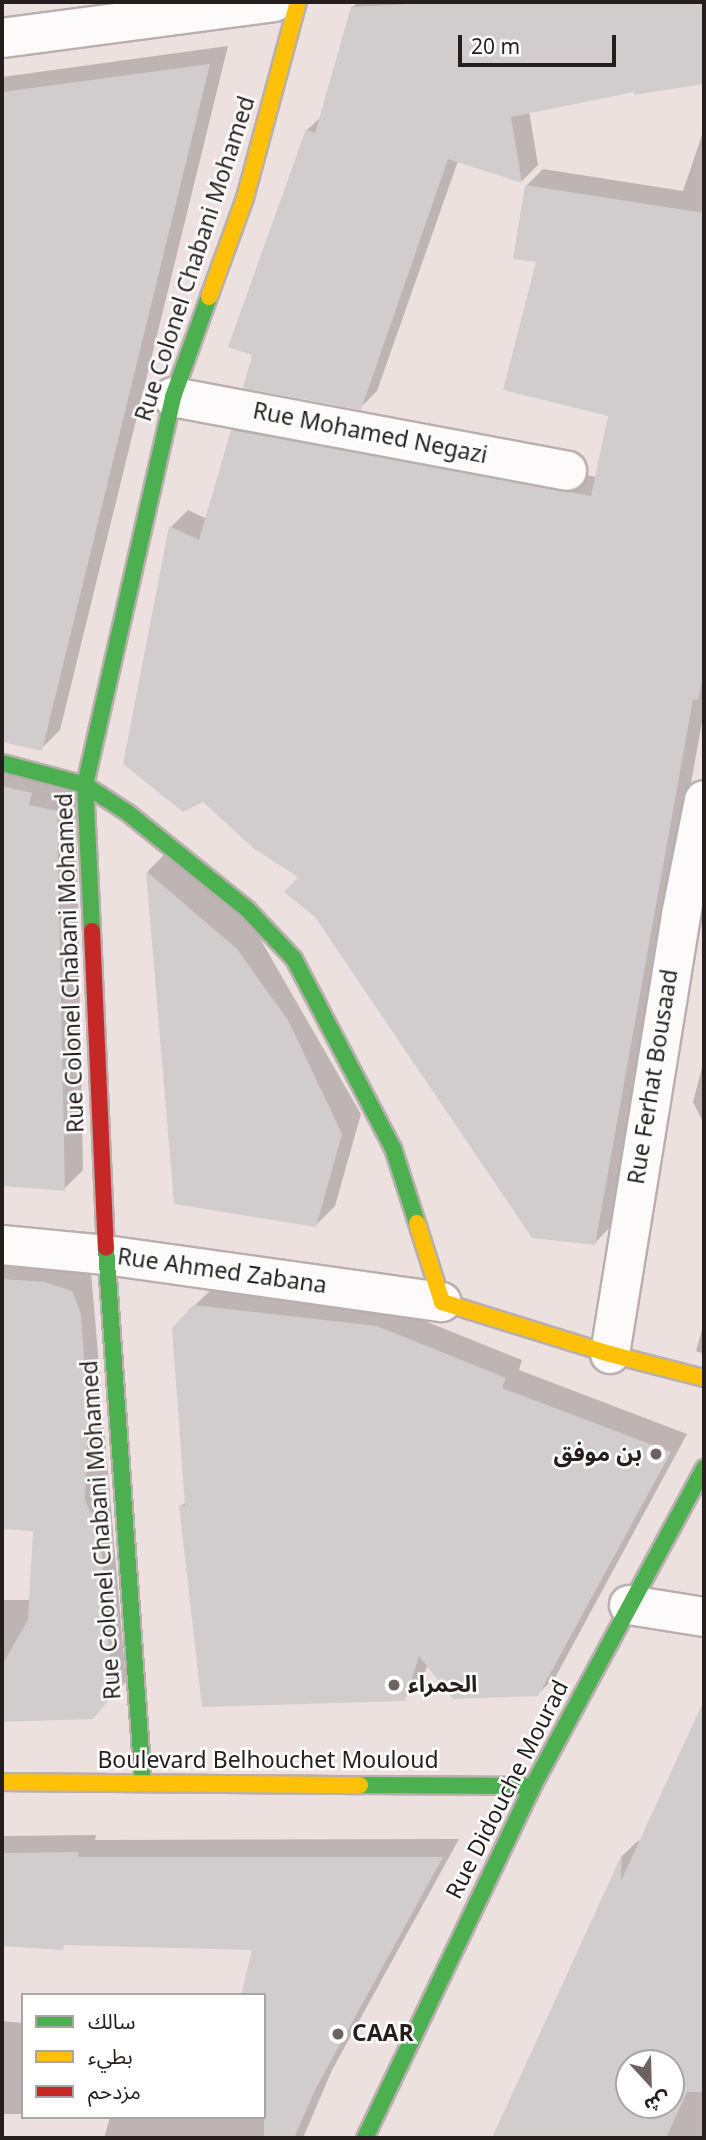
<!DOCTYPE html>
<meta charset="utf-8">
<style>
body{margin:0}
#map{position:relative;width:706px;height:2140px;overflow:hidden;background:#ede1e0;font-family:Georgia,"Noto Sans Arabic",serif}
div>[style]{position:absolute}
.shadow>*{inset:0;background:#0003}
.building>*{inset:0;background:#d1cdcf}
.roads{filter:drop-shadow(2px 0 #b8afae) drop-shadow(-2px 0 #b8afae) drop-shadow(0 2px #b8afae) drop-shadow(0 -2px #b8afae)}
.street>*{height:38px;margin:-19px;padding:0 19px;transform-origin:19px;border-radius:19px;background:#fcfafa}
.fast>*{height:16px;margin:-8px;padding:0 8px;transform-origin:8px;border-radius:8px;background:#4caf50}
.slow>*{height:16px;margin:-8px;padding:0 8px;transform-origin:8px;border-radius:8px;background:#ffc107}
.jam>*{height:16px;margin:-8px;padding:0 8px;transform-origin:8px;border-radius:8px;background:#c62828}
.dots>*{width:19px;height:19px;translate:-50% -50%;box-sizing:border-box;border:4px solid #fff;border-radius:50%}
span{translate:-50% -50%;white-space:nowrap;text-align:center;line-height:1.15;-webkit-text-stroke:5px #fff;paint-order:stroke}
.street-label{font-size:23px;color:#261e1e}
.poi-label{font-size:23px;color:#261e1e;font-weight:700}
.right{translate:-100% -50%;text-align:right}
.left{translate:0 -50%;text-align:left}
.frame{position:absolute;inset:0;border:4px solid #261e1e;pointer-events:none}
.legend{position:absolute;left:21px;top:1993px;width:245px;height:126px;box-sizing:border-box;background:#fff;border:2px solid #a8a5a5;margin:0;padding:9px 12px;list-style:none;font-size:21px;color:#261e1e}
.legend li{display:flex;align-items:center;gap:14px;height:35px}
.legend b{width:35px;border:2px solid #a8a5a5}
.north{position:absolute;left:615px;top:2049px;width:70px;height:70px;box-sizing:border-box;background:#fff;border:2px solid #a8a5a5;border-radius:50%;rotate:158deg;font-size:19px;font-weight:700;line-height:28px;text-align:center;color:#261e1e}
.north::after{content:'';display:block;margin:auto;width:24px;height:32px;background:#6c6262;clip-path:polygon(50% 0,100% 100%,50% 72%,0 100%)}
.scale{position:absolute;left:458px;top:35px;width:158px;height:32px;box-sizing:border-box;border:4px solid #261e1e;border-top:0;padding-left:9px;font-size:21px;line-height:24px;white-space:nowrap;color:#261e1e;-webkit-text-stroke:5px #fff;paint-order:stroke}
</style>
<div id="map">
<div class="shadow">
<i style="clip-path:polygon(358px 2px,704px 2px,704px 82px,636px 93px,635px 90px,529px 111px,538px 165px,522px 181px,458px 161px,377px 391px,360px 408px,307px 130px,322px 116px,352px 7px)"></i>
<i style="clip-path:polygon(228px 46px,60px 730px,41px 749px,2px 741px,2px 77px)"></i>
<i style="clip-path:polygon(704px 129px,704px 711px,611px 1226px,595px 1243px,301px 877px,203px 800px,125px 763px,171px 527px,188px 510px,207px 519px,232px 431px,249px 414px,596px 477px,610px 415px,538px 261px,526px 186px,543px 169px,683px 191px)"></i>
<i style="clip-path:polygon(2px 754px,76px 793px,83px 1170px,64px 1189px,2px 1184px)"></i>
<i style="clip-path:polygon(166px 853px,255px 930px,361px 1114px,335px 1206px,316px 1225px,176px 1203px,148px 871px)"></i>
<i style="clip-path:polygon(704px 1060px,704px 1124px,693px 1102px)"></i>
<i style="clip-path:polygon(2px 1259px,91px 1272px,126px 1682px,92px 1718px,2px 1720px,2px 1600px,31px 1600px,34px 1529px,2px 1527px)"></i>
<i style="clip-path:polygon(213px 1288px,395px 1309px,522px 1360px,519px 1370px,687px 1434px,556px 1676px,538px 1694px,428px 1664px,422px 1681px,404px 1699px,181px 1506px,187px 1501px,194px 1306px)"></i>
<i style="clip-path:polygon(704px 1323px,704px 1354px,696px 1351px)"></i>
<i style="clip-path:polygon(evenodd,704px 1704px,704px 2138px,494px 2138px,623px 1855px,639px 1840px,638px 1848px,704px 1704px,629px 2063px,671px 2063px,671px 2105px,629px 2105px,629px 2063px)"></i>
<i style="clip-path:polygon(96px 1835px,95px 1840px,459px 1839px,332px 2070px,303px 2138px,104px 2138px,110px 2117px,264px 2117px,264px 1995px,255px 1949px,2px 1942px,2px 1836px)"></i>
<i style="clip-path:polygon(2px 2021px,23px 2023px,23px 2114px,2px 2114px)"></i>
</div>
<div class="building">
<i style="clip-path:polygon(450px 2px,704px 2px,704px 84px,634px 95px,634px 92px,511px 117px,522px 183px,448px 159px,361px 410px,243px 388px,252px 355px,228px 347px,306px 129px,315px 133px,351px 7px)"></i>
<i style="clip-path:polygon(210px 64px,42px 751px,2px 742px,2px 92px)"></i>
<i style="clip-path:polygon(525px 185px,704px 213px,704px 670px,698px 700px,693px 699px,595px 1245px,532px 1238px,315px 917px,284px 892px,298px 877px,253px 848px,203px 802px,183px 812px,123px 764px,169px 526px,199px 540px,231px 430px,591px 496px,608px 416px,503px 390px,536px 262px,513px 259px)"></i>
<i style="clip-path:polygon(2px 786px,32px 793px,29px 805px,57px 811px,65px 1191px,2px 1186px)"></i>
<i style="clip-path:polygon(146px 871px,237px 949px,288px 1020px,342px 1134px,316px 1227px,174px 1204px)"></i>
<i style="clip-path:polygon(2px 1279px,45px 1282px,72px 1291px,81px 1314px,88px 1418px,85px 1501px,100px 1530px,110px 1663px,107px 1702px,93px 1719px,2px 1722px,2px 1665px,28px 1620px,33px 1531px,2px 1529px)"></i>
<i style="clip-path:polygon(193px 1305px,377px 1326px,506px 1378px,502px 1388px,671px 1452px,538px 1696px,453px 1699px,419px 1656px,405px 1701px,202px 1707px,179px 1505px,185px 1506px,172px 1328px)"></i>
<i style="clip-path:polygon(evenodd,704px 1700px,704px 2092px,687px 2092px,666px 2138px,492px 2138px,622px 1854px,621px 1881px,704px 1700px,629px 2063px,671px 2063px,671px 2105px,629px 2105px,629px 2063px)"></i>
<i style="clip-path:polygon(78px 1852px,78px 1857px,443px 1857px,315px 2090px,294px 2138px,264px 2138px,264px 1995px,241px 1995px,252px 1950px,64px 1945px,63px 1950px,2px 1946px,2px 1853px)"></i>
</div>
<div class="roads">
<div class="street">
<i style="left:2px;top:38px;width:274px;rotate:-7.5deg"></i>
<i style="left:173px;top:397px;width:401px;rotate:10.6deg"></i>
<i style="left:2px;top:1245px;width:104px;rotate:5.5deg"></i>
<i style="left:106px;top:1255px;width:339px;rotate:8deg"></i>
<i style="left:610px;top:1354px;width:445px;rotate:-80.8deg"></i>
<i style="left:681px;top:915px;width:117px;rotate:-78.7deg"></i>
<i style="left:629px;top:1605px;width:76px;rotate:9.1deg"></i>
</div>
<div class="fast">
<i style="left:2px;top:763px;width:86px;rotate:14.8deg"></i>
<i style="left:85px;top:785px;width:51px;rotate:33.1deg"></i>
<i style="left:128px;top:813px;width:154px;rotate:38.9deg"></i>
<i style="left:248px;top:910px;width:67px;rotate:46.8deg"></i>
<i style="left:294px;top:959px;width:213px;rotate:62.4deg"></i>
<i style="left:393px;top:1148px;width:79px;rotate:72.3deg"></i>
<i style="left:92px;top:931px;width:146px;rotate:-92.7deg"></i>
<i style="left:85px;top:785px;width:398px;rotate:-77.2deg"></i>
<i style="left:173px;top:397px;width:106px;rotate:-70.2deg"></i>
<i style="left:106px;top:1248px;width:535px;rotate:86.04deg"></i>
<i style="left:360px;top:1785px;width:173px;rotate:0.3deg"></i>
<i style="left:365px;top:2138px;width:390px;rotate:-64.5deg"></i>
<i style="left:533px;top:1786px;width:361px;rotate:-61.7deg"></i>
</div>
<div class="slow">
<i style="left:209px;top:297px;width:105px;rotate:-70deg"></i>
<i style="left:245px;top:198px;width:203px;rotate:-74.9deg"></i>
<i style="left:417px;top:1223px;width:83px;rotate:72.4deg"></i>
<i style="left:442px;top:1302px;width:176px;rotate:17.2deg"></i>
<i style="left:610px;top:1354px;width:97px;rotate:14.3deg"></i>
<i style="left:2px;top:1782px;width:358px;rotate:0.5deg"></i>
</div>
<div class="jam">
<i style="left:92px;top:931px;width:317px;rotate:87.5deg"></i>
</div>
</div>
<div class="dots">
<i style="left:656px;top:1454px;background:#6c6262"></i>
<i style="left:394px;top:1685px;background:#6c6262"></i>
<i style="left:338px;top:2034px;background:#6c6262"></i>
</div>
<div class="street-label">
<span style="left:196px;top:259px;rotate:-72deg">Rue Colonel Chabani Mohamed</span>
<span style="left:370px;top:434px;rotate:11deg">Rue Mohamed Negazi</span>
<span style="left:71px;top:963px;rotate:-92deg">Rue Colonel Chabani Mohamed</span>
<span style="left:654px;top:1077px;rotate:-81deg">Rue Ferhat Bousaad</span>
<span style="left:222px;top:1272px;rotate:8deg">Rue Ahmed Zabana</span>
<span style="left:102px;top:1530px;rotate:-94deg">Rue Colonel Chabani Mohamed</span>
<span style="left:268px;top:1761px">Boulevard Belhouchet Mouloud</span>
<span style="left:508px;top:1790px;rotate:-63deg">Rue Didouche Mourad</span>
</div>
<div class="poi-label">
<span class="right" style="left:642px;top:1454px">بن موفق</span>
<span class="left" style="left:408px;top:1685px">الحمراء</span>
<span class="left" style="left:352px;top:2034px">CAAR</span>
</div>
<div class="frame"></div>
<ul class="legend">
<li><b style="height:9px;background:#4caf50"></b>سالك</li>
<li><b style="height:9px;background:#ffc107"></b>بطيء</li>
<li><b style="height:9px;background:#c62828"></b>مزدحم</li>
</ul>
<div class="north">ش</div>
<div class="scale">20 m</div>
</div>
